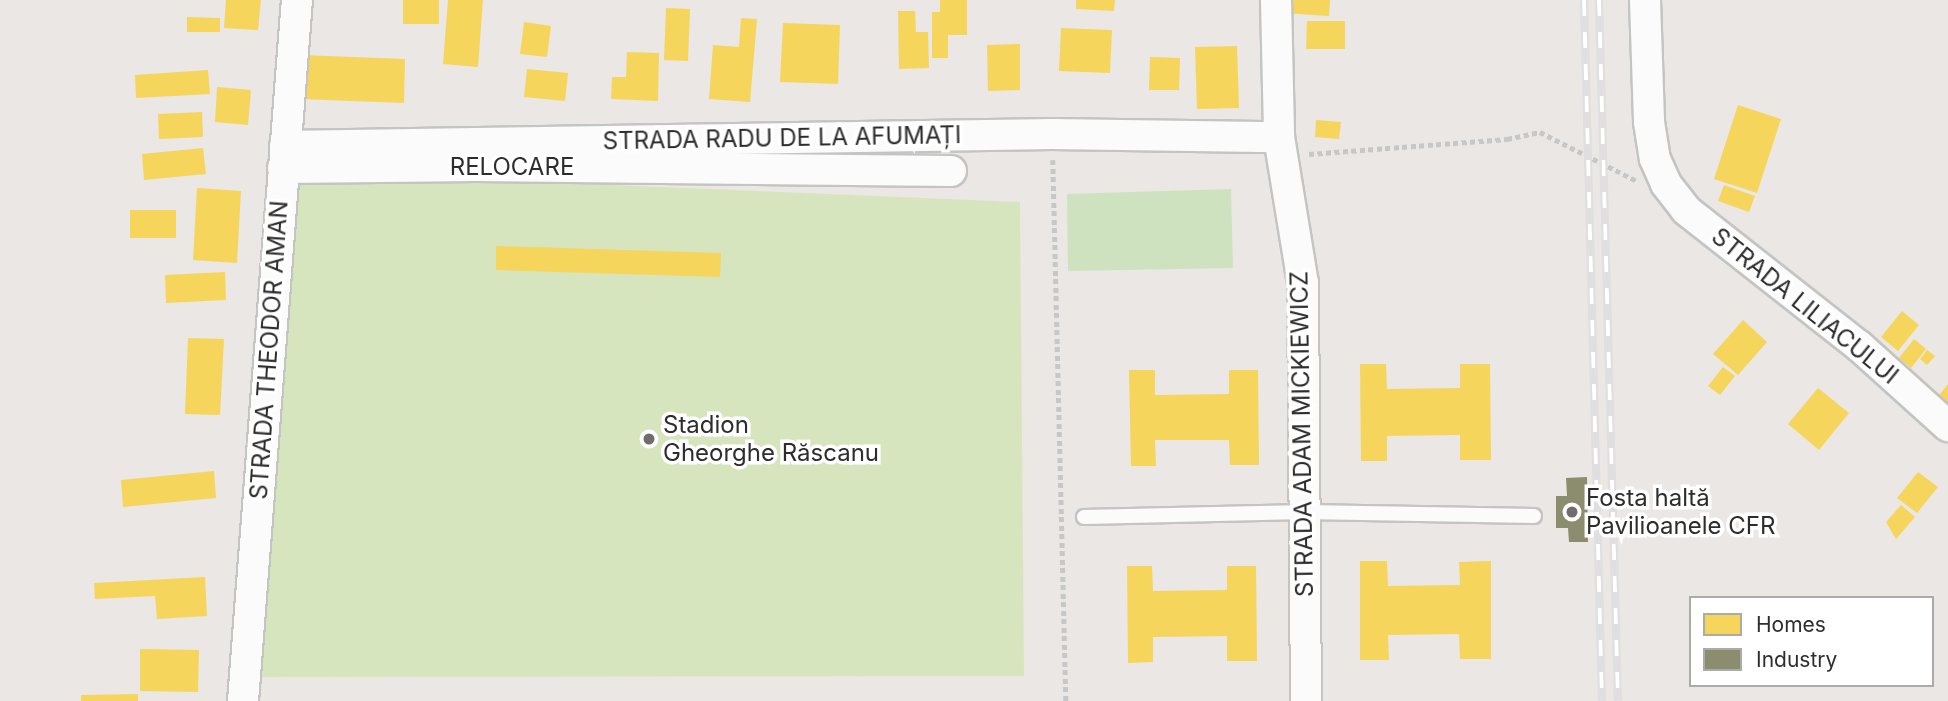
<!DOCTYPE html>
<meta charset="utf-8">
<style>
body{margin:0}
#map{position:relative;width:1948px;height:701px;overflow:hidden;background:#eae7e4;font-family:Inter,sans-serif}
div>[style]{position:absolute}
.green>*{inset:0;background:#cee2c0}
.pitch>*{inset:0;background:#d7e5bf}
.homes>*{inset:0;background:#f6d55c}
.industry>*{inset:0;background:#8c8c6e}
.path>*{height:4.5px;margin-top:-2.25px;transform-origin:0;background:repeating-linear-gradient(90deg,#c7c7c7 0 5px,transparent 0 8.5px)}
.roads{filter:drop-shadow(2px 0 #c4c4c3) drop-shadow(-2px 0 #c4c4c3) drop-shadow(0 2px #c4c4c3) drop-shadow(0 -2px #c4c4c3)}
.service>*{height:14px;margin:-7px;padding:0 7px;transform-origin:7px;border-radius:7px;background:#fcfbfb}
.minor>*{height:30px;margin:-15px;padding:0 15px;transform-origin:15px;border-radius:15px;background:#fcfbfb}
.rail>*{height:8px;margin-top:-4px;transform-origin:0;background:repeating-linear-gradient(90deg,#fff 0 16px,#dfdee0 0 32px);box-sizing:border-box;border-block:2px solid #dfdee0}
.dots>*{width:19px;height:19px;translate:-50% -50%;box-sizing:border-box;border:4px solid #fff;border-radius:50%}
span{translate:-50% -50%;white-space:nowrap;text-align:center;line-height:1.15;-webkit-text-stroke:7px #fff;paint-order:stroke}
.street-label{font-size:24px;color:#2d2d2d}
.poi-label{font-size:24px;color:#2d2d2d}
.left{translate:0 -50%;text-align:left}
.legend{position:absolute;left:1689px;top:596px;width:245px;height:91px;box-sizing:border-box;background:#fff;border:2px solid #ababab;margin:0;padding:9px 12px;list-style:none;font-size:21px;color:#2d2d2d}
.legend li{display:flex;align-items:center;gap:14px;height:35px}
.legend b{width:35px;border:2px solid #ababab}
</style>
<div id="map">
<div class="green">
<i style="clip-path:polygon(1231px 189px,1233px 268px,1068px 271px,1067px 194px)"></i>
</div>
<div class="pitch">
<i style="clip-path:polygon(301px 172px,1020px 202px,1024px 676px,255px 677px)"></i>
</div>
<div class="homes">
<i style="clip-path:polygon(226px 0,261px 0,258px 30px,224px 28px)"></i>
<i style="clip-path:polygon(403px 0,439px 0,439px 24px,403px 24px)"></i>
<i style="clip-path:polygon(448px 0,483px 0,478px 67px,443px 64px)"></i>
<i style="clip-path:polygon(940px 0,967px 0,967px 35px,948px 35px,948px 58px,932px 58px,932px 12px,940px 12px)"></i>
<i style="clip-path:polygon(1076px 0,1115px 0,1114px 11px,1076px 9px)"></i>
<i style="clip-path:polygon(1282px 0,1330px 0,1329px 16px,1282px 13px)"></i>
<i style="clip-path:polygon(666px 8px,690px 9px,688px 61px,664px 60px)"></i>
<i style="clip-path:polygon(898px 11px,915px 11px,916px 32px,928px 32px,929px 68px,899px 69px)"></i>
<i style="clip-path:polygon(187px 17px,220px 18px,220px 32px,187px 32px)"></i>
<i style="clip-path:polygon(741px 18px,757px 19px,750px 102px,709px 99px,713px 45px,739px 47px)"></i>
<i style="clip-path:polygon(1307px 21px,1345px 21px,1345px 49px,1306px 49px)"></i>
<i style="clip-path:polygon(524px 22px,551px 26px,547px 57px,520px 54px)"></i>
<i style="clip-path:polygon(783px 23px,840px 25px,838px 84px,780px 82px)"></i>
<i style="clip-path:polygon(1061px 28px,1112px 30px,1110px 73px,1059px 71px)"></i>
<i style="clip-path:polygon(1020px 44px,1020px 90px,988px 91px,987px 45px)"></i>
<i style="clip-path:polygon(1237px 46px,1239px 108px,1197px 109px,1195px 47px)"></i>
<i style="clip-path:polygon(627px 52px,659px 53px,658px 101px,611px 99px,612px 77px,626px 77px)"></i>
<i style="clip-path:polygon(301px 55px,405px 59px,404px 103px,300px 99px)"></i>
<i style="clip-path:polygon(1150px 57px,1180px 58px,1179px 90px,1149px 90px)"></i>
<i style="clip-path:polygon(527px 69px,568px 73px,565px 101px,524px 97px)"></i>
<i style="clip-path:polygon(208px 70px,210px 94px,136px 98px,135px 75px)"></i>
<i style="clip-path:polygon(217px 87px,251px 90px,248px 125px,215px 122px)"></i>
<i style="clip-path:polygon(1738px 105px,1781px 119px,1757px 193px,1714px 179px)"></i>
<i style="clip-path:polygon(202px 112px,203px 137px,159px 139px,158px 114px)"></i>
<i style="clip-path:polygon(1316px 120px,1341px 122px,1339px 139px,1315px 137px)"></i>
<i style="clip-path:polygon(203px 148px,206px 174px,144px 180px,142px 154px)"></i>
<i style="clip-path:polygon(1724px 185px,1755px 196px,1749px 212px,1718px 201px)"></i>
<i style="clip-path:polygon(197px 188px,241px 191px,237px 263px,193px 260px)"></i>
<i style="clip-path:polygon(130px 210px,176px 210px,176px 238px,130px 238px)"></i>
<i style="clip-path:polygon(496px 246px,721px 253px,720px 277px,496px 270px)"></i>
<i style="clip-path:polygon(225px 272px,226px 300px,166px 303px,165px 275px)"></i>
<i style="clip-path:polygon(1902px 311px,1919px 325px,1898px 351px,1881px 337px)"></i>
<i style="clip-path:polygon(1743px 320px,1767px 342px,1738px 375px,1713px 354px)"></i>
<i style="clip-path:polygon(188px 338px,224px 339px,220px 415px,185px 414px)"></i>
<i style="clip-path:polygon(1914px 339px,1926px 349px,1911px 368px,1899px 358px)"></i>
<i style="clip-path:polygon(1927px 350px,1935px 356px,1927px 365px,1920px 359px)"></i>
<i style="clip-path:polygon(1360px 364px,1386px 364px,1387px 389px,1460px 388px,1460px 364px,1490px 364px,1491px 460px,1460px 460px,1460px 435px,1387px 436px,1387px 461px,1361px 461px)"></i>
<i style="clip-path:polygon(1723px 367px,1735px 376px,1720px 395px,1708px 386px)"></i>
<i style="clip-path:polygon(1129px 370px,1155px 370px,1155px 395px,1229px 394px,1229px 370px,1258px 370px,1259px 465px,1230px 465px,1229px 440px,1155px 440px,1156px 466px,1131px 466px)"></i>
<i style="clip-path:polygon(1948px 384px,1948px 409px,1936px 399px)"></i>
<i style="clip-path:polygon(1818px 388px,1849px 413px,1819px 450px,1788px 424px)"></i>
<i style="clip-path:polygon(214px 471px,216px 498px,123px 507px,121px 480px)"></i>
<i style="clip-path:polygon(1918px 472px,1938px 487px,1917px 513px,1897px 498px)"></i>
<i style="clip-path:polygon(1901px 505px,1915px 517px,1896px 539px,1886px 522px)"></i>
<i style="clip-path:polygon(1360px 561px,1387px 561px,1388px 586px,1460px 585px,1459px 562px,1491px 561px,1491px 659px,1460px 659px,1459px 634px,1388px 635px,1389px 660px,1360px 660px)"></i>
<i style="clip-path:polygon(1127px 566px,1152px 566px,1153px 591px,1227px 590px,1227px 566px,1256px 566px,1257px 661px,1227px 661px,1227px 636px,1153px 637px,1153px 662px,1128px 663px)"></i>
<i style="clip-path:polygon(205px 577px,207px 616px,157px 619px,155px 596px,95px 599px,94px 583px)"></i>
<i style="clip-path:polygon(140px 649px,199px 650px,198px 692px,140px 691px)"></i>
<i style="clip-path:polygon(138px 694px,138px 701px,81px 701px,81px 695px)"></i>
</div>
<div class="industry">
<i style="clip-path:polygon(1587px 477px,1588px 542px,1569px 542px,1568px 528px,1556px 528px,1556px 496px,1567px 496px,1566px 478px)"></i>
</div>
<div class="path">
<i style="left:1309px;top:154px;width:199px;rotate:-4.3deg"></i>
<i style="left:1507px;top:139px;width:34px;rotate:-12deg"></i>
<i style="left:1540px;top:132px;width:109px;rotate:26.8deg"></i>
<i style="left:1053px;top:160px;width:541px;rotate:88.62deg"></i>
</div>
<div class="roads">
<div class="service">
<i style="left:1084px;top:517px;width:221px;rotate:-1.3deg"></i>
<i style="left:1305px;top:512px;width:229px;rotate:1deg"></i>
</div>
<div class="minor">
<i style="left:1276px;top:0;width:137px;rotate:88.7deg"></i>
<i style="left:1279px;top:137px;width:148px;rotate:80.7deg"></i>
<i style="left:1303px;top:283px;width:418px;rotate:89.6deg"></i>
<i style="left:1645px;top:0;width:122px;rotate:88.1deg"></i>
<i style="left:1649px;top:122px;width:37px;rotate:81deg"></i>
<i style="left:1655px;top:159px;width:27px;rotate:66deg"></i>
<i style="left:1666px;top:184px;width:33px;rotate:52deg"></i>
<i style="left:1686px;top:210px;width:220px;rotate:38.2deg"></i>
<i style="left:1859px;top:346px;width:120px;rotate:42deg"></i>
<i style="left:285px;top:146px;width:767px;rotate:-0.9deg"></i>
<i style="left:1052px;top:134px;width:227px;rotate:0.8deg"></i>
<i style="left:283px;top:168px;width:194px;rotate:-0.6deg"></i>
<i style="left:477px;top:166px;width:474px;rotate:0.6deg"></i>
<i style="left:243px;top:701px;width:703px;rotate:-85.6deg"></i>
</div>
</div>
<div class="rail">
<i style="left:1584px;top:0;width:701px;rotate:88.53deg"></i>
<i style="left:1599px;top:0;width:701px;rotate:88.45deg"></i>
</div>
<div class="dots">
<i style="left:649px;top:439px;background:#6f6e6d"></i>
<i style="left:1572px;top:512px;background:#6f6e6d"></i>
</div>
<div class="street-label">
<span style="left:782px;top:138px;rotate:-1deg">STRADA RADU DE LA AFUMAȚI</span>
<span style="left:512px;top:167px">RELOCARE</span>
<span style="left:1805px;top:306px;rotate:39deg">STRADA LILIACULUI</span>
<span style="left:269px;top:350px;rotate:-86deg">STRADA THEODOR AMAN</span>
<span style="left:1302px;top:434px;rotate:-91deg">STRADA ADAM MICKIEWICZ</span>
</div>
<div class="poi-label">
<span class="left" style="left:663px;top:439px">Stadion<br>Gheorghe Răscanu</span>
<span class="left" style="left:1586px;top:512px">Fosta haltă<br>Pavilioanele CFR</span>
</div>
<ul class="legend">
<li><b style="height:19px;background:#f6d55c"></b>Homes</li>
<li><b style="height:19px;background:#8c8c6e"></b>Industry</li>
</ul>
</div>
